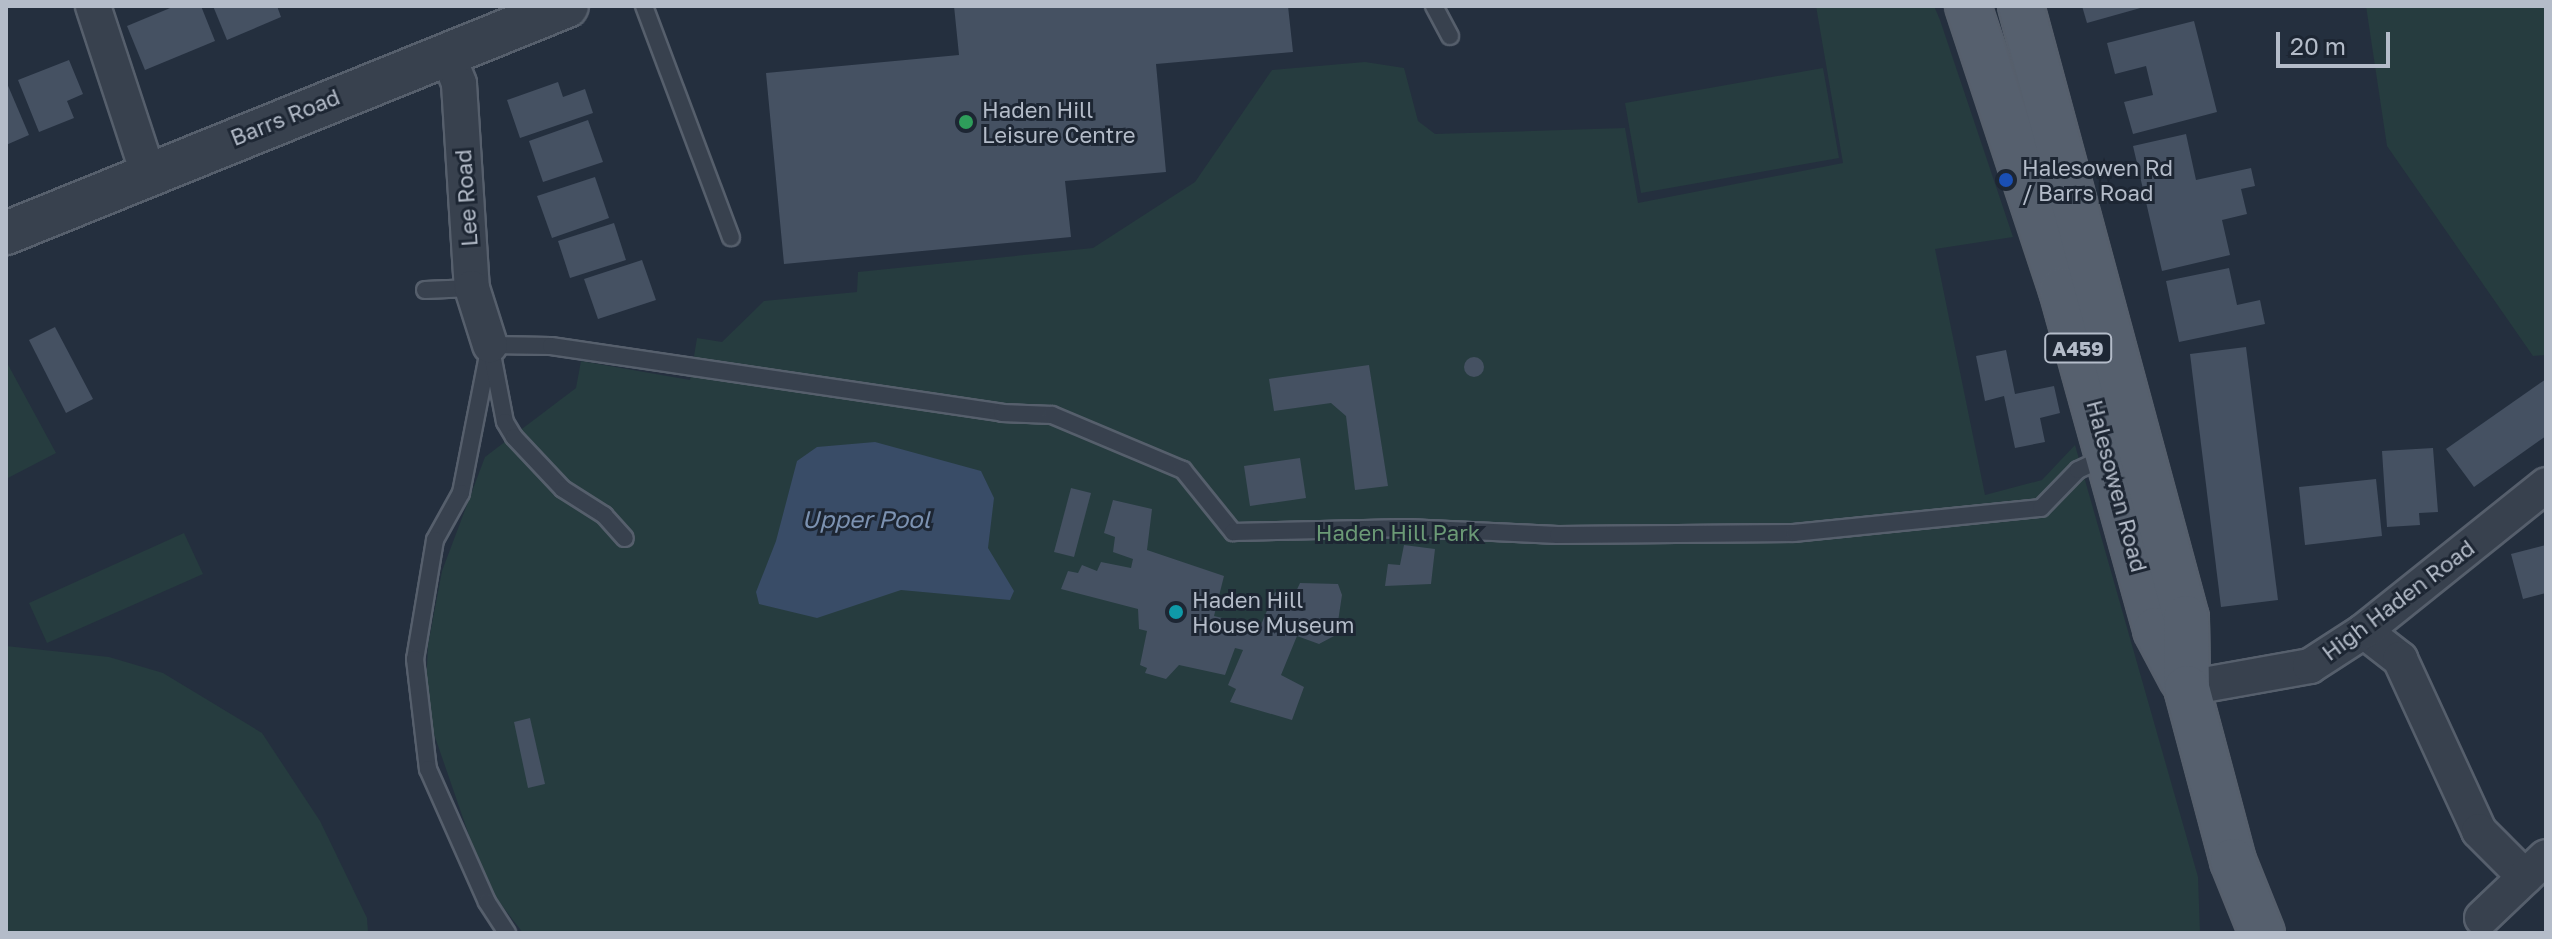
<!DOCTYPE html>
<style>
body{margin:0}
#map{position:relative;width:2552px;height:939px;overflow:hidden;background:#242f3e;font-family:"Golos Text",sans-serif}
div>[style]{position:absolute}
.green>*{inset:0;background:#263c3f}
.water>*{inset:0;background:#394c67}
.building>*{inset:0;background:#455162}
.round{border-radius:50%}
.roads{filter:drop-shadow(2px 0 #565f6c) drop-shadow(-2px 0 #565f6c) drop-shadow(0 2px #565f6c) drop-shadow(0 -2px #565f6c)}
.service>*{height:16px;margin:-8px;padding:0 8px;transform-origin:8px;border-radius:8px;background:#38414e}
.minor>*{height:34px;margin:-17px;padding:0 17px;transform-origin:17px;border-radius:17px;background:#38414e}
.tertiary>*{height:42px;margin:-21px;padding:0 21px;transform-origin:21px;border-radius:21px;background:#38414e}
.primary>*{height:44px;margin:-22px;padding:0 22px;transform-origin:22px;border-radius:22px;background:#56606e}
.dots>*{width:22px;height:22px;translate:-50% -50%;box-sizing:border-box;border:4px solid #1d2633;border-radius:50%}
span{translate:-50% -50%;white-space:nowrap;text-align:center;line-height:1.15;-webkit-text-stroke:6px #1d2633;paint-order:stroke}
.shield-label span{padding:2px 6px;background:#1d2633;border:2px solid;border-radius:6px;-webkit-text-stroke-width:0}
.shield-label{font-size:20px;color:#b4bcc9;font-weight:700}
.poi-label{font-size:22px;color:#b4bcc9}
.left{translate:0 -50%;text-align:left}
.street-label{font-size:22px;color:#b4bcc9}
.park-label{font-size:22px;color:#6b9a76}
.water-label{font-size:24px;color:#7c92b1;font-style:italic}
.frame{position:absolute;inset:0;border:8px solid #b4bcc9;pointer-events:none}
.scale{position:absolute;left:2276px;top:32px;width:114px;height:36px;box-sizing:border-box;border:4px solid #b4bcc9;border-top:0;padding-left:10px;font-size:24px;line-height:28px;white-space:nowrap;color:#b4bcc9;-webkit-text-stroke:6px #1d2633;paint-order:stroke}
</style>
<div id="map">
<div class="green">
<i style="clip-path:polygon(1816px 6px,1934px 6px,1940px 20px,2013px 237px,1935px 249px,1985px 495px,2042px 480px,2075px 445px,2198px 877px,2200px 933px,523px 933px,497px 899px,473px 847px,425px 708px,428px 645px,442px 571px,485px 457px,576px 388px,581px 361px,690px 380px,697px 338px,722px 342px,764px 301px,857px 292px,858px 272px,1093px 248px,1195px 182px,1272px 70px,1365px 62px,1404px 68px,1418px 121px,1435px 134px,1625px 128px,1638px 203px,1843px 163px)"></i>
<i style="clip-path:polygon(2366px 6px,2546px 6px,2546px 355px,2533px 356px,2387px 146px)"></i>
<i style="clip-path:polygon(1823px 68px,1839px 158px,1641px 193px,1625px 103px)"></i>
<i style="clip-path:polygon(6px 361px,56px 453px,6px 479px)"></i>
<i style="clip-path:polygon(184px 533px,203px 574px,47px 643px,29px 603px)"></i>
<i style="clip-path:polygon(6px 646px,109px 657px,163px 673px,262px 733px,320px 821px,367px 918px,368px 933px,6px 933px)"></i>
</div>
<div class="water">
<i style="clip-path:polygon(875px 442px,981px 471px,994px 498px,988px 548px,1014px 591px,1010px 600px,901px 590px,817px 618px,759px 604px,756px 592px,776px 541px,797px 461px,817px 447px)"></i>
</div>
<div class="building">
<i style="clip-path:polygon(175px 6px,201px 6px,215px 41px,145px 70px,127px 26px)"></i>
<i style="clip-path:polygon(213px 6px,277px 6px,281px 17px,227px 40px)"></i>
<i style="clip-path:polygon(954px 6px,1288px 6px,1293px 52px,1156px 64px,1166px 172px,1065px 181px,1071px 237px,784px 264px,766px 73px,959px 55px)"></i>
<i style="clip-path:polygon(2082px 6px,2144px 6px,2144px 7px,2087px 23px)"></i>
<i style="clip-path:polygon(2194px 21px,2217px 112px,2133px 134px,2124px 102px,2153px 95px,2146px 66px,2115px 74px,2107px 43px)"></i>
<i style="clip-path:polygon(69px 60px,83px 94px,67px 101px,74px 118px,39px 132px,18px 80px)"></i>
<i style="clip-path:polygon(6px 81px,29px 135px,6px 145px)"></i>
<i style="clip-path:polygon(558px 82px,563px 97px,585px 89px,593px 113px,520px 138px,507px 100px)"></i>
<i style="clip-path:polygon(588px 120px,603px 162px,543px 182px,529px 141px)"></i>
<i style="clip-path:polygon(2186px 134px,2196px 180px,2251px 168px,2255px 186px,2241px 189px,2247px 214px,2222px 220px,2230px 255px,2162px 271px,2133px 146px)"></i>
<i style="clip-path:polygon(595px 177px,609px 218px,552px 238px,537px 196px)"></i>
<i style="clip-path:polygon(614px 223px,626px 260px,570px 278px,558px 241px)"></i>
<i style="clip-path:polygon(642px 260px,656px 300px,598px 319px,584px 279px)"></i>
<i style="clip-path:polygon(2229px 268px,2237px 305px,2260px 300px,2265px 324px,2179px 342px,2166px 281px)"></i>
<i style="clip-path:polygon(55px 327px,93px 399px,66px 413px,29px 340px)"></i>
<i style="clip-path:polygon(2246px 347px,2278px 600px,2221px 607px,2190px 354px)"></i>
<i style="clip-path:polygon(2006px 350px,2015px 394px,2054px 386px,2060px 413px,2040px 418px,2045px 442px,2015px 448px,2004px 396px,1985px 401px,1976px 356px)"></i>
<i class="round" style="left:1464px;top:357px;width:20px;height:20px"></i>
<i style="clip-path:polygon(1369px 365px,1388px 486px,1355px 490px,1346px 416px,1331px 403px,1274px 411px,1269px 379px)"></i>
<i style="clip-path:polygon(2546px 379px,2546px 436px,2474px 487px,2446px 449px)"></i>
<i style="clip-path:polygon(2433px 448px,2438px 512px,2419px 513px,2420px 525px,2387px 527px,2382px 451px)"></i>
<i style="clip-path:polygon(1300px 458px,1306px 498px,1250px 506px,1244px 466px)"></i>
<i style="clip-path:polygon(2376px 479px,2382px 536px,2305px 545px,2299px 487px)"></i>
<i style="clip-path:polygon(1071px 488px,1091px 493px,1074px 557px,1054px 552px)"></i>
<i style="clip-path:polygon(1113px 500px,1152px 509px,1147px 550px,1224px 576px,1214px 616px,1260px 627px,1275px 592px,1293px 598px,1300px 583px,1338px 584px,1342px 595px,1336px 635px,1319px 644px,1297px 636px,1281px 675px,1304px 687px,1292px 720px,1230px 702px,1236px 689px,1228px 685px,1243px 650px,1235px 648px,1225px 675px,1179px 665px,1166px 679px,1145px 673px,1147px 668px,1140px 665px,1147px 631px,1139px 629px,1138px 609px,1061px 589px,1068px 571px,1078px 573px,1082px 565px,1097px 571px,1101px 562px,1131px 568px,1133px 559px,1113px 552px,1115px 537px,1104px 533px)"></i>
<i style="clip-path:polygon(1404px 545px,1435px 549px,1431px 584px,1385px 586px,1388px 564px,1400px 565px)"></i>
<i style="clip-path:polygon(2546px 545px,2546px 593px,2523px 599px,2511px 554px)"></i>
<i style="clip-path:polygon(530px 718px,545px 784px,528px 788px,514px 722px)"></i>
</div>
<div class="roads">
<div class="service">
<i style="left:644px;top:6px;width:247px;rotate:69.4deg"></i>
<i style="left:1434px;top:6px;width:34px;rotate:62deg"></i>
<i style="left:425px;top:290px;width:47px;rotate:-2.4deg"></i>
<i style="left:490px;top:345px;width:61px;rotate:0.9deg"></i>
<i style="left:551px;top:346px;width:456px;rotate:8.4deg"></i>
<i style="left:1002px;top:413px;width:50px;rotate:2.3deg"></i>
<i style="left:1052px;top:415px;width:142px;rotate:22.8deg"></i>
<i style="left:1183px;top:470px;width:80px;rotate:51.1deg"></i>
<i style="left:1233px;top:532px;width:174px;rotate:-1.3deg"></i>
<i style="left:1407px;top:528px;width:151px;rotate:2.7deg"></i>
<i style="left:1558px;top:535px;width:236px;rotate:-0.5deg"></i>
<i style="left:1794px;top:533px;width:248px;rotate:-5.8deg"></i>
<i style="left:2041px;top:508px;width:53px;rotate:-45.8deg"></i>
<i style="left:2078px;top:470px;width:31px;rotate:-25deg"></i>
<i style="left:490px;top:345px;width:151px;rotate:101.1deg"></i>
<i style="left:461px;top:493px;width:54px;rotate:119deg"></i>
<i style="left:435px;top:540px;width:121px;rotate:99.5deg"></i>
<i style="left:415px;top:659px;width:111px;rotate:83.3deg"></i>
<i style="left:428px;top:769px;width:145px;rotate:66.1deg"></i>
<i style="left:487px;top:902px;width:37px;rotate:57deg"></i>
<i style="left:492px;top:354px;width:69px;rotate:79.2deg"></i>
<i style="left:505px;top:422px;width:17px;rotate:59deg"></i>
<i style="left:514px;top:437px;width:71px;rotate:46.7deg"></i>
<i style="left:563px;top:489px;width:49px;rotate:32.4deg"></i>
<i style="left:604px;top:515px;width:31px;rotate:48deg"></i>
</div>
<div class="minor">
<i style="left:93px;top:6px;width:176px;rotate:71.8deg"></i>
<i style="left:446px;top:51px;width:35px;rotate:68deg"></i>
<i style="left:459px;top:84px;width:204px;rotate:86.4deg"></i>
<i style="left:472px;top:288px;width:60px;rotate:72.5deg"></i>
<i style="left:2364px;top:631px;width:46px;rotate:37.9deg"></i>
<i style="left:2400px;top:659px;width:189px;rotate:65.3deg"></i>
<i style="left:2479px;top:831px;width:65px;rotate:45deg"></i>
<i style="left:2187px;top:688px;width:125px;rotate:-10.1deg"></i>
<i style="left:2310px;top:666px;width:64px;rotate:-32.9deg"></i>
<i style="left:2364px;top:631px;width:233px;rotate:-38.7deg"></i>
<i style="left:2482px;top:918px;width:88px;rotate:-43.6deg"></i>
</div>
<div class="tertiary">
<i style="left:6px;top:233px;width:605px;rotate:-22.03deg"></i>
</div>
<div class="primary">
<i style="left:1968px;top:6px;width:299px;rotate:71.7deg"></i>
<i style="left:2062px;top:290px;width:353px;rotate:74.5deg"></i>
<i style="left:2156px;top:630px;width:55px;rotate:62deg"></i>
<i style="left:2021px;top:6px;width:634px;rotate:74.91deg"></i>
<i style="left:2186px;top:618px;width:70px;rotate:89.2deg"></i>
<i style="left:2187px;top:688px;width:179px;rotate:75.1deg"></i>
<i style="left:2233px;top:861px;width:78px;rotate:68.1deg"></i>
</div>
</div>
<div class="dots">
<i style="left:966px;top:122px;background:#2e9e5b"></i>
<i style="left:2006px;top:180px;background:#1a4fb4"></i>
<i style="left:1176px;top:612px;background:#0f9aa8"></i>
</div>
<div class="shield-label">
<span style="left:2078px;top:348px">A459</span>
</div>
<div class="poi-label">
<span class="left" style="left:982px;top:122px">Haden Hill<br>Leisure Centre</span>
<span class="left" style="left:2022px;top:180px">Halesowen Rd<br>/ Barrs Road</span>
<span class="left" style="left:1192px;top:612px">Haden Hill<br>House Museum</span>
</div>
<div class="street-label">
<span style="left:285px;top:117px;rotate:-22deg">Barrs Road</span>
<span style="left:466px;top:198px;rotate:-94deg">Lee Road</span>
<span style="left:2117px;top:486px;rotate:75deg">Halesowen Road</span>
<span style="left:2398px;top:600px;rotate:-37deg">High Haden Road</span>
</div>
<div class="park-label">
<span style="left:1398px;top:533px">Haden Hill Park</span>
</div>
<div class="water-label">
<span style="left:866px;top:519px">Upper Pool</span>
</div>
<div class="frame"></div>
<div class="scale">20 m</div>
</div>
